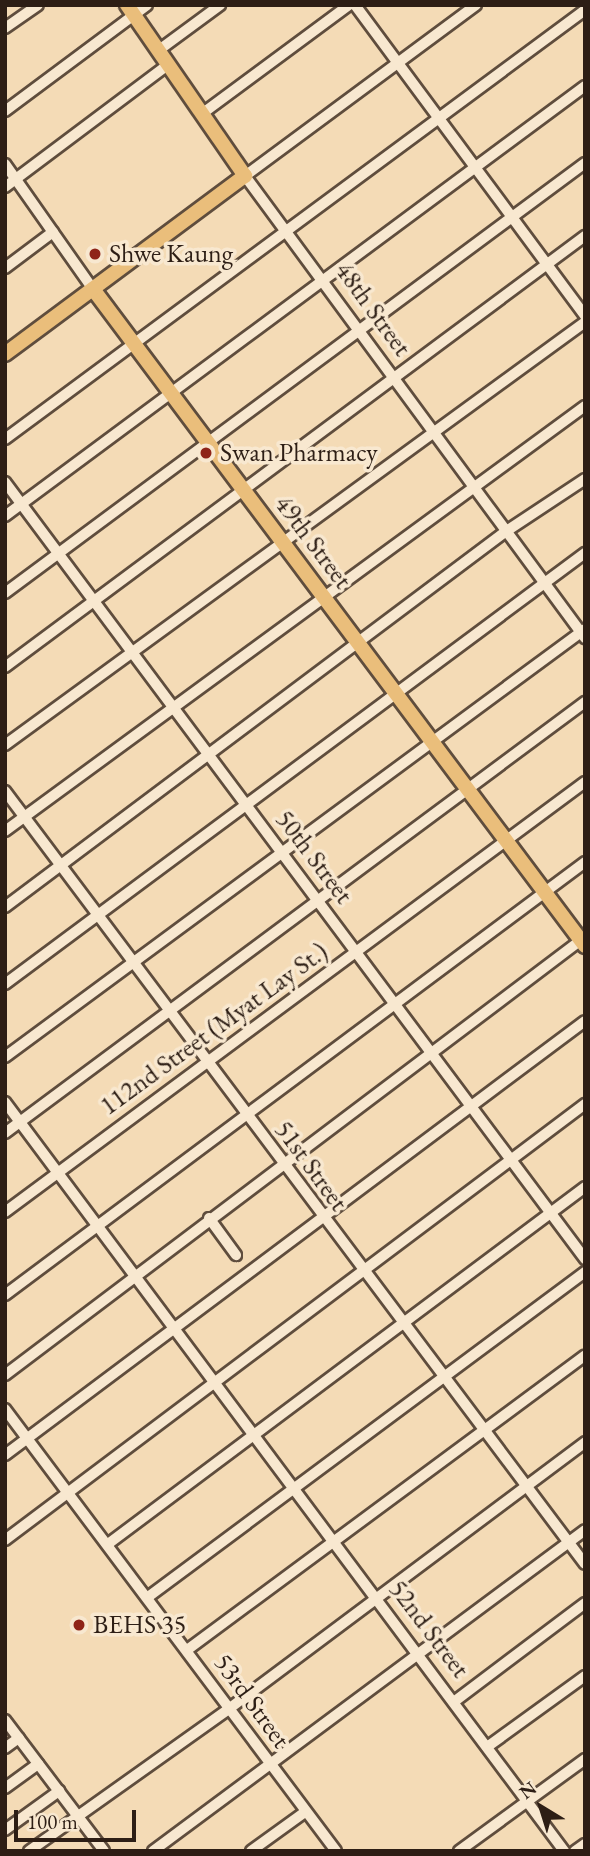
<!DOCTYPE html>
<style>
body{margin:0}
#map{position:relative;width:590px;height:1856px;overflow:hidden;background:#f4dbb6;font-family:"EB Garamond",serif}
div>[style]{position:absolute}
.roads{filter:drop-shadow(2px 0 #5f4d3d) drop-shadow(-2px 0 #5f4d3d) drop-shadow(0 2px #5f4d3d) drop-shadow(0 -2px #5f4d3d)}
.minor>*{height:10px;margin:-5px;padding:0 5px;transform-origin:5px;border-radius:5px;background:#f8e8d0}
.major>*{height:14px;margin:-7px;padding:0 7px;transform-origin:7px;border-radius:7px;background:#eabe7b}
.dots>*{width:19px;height:19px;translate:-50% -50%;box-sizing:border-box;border:4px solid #f8e8d0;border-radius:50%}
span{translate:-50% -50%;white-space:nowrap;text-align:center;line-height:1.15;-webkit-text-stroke:7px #f8e8d0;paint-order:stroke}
.poi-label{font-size:26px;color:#2d1e15}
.left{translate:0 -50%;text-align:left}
.street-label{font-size:26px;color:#2d1e15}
.frame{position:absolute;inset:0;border:7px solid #2d1e15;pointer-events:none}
.north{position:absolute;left:506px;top:1772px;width:70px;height:70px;-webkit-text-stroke:5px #f8e8d0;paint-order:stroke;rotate:322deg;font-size:19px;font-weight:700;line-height:28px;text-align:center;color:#2d1e15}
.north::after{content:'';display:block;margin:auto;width:24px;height:32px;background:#2d1e15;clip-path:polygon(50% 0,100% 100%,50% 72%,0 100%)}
.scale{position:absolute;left:14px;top:1810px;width:122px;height:32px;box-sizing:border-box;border:4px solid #2d1e15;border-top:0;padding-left:9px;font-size:21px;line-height:24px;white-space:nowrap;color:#2d1e15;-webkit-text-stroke:5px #f8e8d0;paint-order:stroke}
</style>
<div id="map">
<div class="roads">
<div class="minor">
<i style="left:355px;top:5px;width:387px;rotate:53.5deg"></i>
<i style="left:476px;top:5px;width:287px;rotate:143.5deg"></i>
<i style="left:245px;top:176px;width:574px;rotate:53.65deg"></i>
<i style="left:5px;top:28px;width:40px;rotate:-34.9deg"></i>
<i style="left:159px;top:50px;width:76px;rotate:-36.4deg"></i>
<i style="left:5px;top:111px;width:177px;rotate:-36.7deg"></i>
<i style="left:203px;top:113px;width:182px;rotate:-36.5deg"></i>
<i style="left:5px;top:164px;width:153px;rotate:54.9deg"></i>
<i style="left:5px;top:187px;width:205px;rotate:-36.9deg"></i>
<i style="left:5px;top:268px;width:60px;rotate:-36.9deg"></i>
<i style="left:5px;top:439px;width:721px;rotate:-36.49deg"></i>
<i style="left:5px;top:482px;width:970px;rotate:53.26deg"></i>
<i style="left:5px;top:516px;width:722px;rotate:-36.55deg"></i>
<i style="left:5px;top:593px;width:722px;rotate:-36.55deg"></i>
<i style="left:5px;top:667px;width:723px;rotate:-36.62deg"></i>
<i style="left:5px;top:745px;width:718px;rotate:-36.1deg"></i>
<i style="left:5px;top:791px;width:966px;rotate:53.12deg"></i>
<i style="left:5px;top:831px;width:719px;rotate:-36.23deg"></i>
<i style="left:5px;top:907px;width:625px;rotate:-36.87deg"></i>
<i style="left:505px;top:532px;width:96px;rotate:-33.5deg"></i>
<i style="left:5px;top:984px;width:723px;rotate:-36.62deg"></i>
<i style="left:5px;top:1057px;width:721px;rotate:-36.42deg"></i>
<i style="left:5px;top:1102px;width:935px;rotate:53.26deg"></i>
<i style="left:5px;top:1133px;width:723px;rotate:-36.62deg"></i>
<i style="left:5px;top:1212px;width:722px;rotate:-36.55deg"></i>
<i style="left:209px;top:1218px;width:46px;rotate:53.9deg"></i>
<i style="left:5px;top:1295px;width:724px;rotate:-36.74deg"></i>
<i style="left:5px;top:1375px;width:727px;rotate:-37.06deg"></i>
<i style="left:5px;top:1409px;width:552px;rotate:53.17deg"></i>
<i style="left:5px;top:1455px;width:724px;rotate:-36.81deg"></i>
<i style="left:5px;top:1540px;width:726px;rotate:-36.93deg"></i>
<i style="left:108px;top:1544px;width:596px;rotate:-36.81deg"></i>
<i style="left:148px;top:1597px;width:545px;rotate:-36.64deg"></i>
<i style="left:187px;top:1650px;width:495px;rotate:-36.5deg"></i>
<i style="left:455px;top:1701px;width:163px;rotate:-37deg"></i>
<i style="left:5px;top:1720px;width:164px;rotate:52.9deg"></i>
<i style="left:487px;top:1747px;width:121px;rotate:-35.9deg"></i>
<i style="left:5px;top:1748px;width:17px;rotate:-36deg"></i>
<i style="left:5px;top:1788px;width:41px;rotate:-36deg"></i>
<i style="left:5px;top:1830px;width:67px;rotate:-35.8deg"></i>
<i style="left:29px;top:1851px;width:247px;rotate:-35.4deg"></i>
<i style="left:230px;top:1708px;width:444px;rotate:-36.8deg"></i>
<i style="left:153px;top:1851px;width:538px;rotate:-36.61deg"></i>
<i style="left:251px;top:1851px;width:67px;rotate:-35.8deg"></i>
<i style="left:459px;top:1851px;width:156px;rotate:-36.1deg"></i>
<i style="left:575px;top:1851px;width:12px;rotate:-35deg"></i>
</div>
<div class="major">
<i style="left:93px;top:289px;width:821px;rotate:53.17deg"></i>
<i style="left:5px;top:354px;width:299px;rotate:-36.6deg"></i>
<i style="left:245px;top:176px;width:208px;rotate:-124.6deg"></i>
</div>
</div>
<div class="dots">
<i style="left:95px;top:254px;background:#8f2418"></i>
<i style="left:206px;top:453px;background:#8f2418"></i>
<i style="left:79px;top:1625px;background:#8f2418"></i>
</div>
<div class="poi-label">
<span class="left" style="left:109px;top:254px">Shwe Kaung</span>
<span class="left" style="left:220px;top:453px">Swan Pharmacy</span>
<span class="left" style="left:93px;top:1625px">BEHS 35</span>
</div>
<div class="street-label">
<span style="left:373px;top:309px;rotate:54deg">48th Street</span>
<span style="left:313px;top:542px;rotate:53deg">49th Street</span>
<span style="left:314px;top:857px;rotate:53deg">50th Street</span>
<span style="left:214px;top:1029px;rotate:-36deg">112nd Street (Myat Lay St.)</span>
<span style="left:311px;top:1166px;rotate:54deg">51st Street</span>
<span style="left:429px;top:1629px;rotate:53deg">52nd Street</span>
<span style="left:252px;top:1701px;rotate:54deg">53rd Street</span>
</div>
<div class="frame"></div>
<div class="north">N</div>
<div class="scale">100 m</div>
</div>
